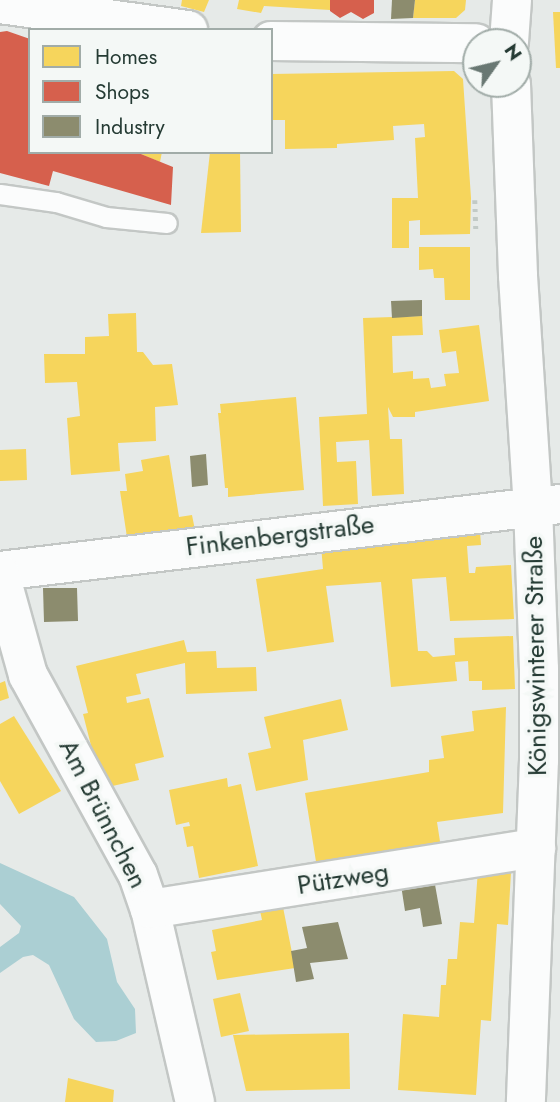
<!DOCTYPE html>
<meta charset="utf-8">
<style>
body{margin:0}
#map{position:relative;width:560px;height:1102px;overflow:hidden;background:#e6eae8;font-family:Jost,sans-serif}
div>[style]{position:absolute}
.water>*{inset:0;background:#abcfd3}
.homes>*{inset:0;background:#f6d55c}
.shops>*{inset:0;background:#d6604d}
.industry>*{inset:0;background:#8c8c6e}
.path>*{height:4.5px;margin-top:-2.25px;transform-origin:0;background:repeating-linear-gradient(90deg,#c2cac6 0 3.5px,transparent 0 8.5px)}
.roads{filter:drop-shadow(2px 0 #c3c7c5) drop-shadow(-2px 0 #c3c7c5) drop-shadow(0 2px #c3c7c5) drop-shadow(0 -2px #c3c7c5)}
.lane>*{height:19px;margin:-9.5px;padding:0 9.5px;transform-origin:9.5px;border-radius:9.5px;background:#fbfcfc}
.street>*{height:38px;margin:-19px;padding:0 19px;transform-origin:19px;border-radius:19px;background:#fbfcfc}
.secondary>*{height:38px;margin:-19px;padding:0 19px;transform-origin:19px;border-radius:19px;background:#fbfcfc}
span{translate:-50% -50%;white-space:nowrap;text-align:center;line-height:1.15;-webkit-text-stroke:7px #f4f8f6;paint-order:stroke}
.street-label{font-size:26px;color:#253b34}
.legend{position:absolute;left:28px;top:28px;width:245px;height:126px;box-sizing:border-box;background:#f4f8f6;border:2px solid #a1aca8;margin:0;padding:9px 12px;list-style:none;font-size:21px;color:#253b34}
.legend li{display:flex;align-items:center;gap:14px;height:35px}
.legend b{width:35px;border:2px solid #a1aca8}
.north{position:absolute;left:462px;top:28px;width:70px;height:70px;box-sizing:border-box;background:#f4f8f6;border:2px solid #a1aca8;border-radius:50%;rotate:56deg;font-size:19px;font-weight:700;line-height:28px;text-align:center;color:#253b34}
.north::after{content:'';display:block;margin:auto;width:24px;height:32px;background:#697873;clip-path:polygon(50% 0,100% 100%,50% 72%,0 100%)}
</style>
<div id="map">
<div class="water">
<i style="clip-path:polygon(0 863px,74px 897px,107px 939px,117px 982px,135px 1009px,136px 1033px,116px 1041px,96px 1042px,74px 1019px,49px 965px,33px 955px,23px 957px,0 973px,0 947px,19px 933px,21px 926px,0 904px)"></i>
</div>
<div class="homes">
<i style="clip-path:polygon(182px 0,209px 0,204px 12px,181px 6px)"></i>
<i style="clip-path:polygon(239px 0,330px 0,330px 10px,264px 6px,261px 13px,237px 9px)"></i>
<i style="clip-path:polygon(415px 0,466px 0,465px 10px,456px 18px,413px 18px)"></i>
<i style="clip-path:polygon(553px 12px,560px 12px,560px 68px,556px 68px)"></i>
<i style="clip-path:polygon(454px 71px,463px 79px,471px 198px,470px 234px,420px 235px,420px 220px,409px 221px,409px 248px,392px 248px,392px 198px,418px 198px,415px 138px,425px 137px,424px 124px,393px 126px,394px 140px,337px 144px,337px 148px,285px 149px,285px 120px,271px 120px,271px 74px)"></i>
<i style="clip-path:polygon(136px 152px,162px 152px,160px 162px)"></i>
<i style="clip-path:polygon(210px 152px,240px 152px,241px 232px,201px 233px)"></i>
<i style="clip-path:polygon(419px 247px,470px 247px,470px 300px,445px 300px,444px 278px,434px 278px,433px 269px,419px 270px)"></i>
<i style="clip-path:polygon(136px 313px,137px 352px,143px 352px,153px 365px,172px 364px,178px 405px,155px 407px,156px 441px,118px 443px,120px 471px,71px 475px,67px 418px,80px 416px,77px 382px,45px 383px,44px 354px,85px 354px,85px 337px,109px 336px,108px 314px)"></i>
<i style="clip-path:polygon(422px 316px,423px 335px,392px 336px,393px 373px,413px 371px,413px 379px,429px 378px,431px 388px,446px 386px,444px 374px,459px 373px,456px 351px,442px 353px,439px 330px,479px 325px,489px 401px,415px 412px,415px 417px,393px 417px,388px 407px,390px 439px,402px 439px,404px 494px,372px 496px,369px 440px,336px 442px,337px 462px,356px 461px,358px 504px,323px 506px,319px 417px,367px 414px,363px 318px)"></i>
<i style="clip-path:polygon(296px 397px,304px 490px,228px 497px,228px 488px,225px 488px,218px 413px,221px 413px,220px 404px)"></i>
<i style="clip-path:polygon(26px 449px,27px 480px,0 481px,0 450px)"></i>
<i style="clip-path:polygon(169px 455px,179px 517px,192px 515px,196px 535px,128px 544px,120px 491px,127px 491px,125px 474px,143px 471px,141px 460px)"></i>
<i style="clip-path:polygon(480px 531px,481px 545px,467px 546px,469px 573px,475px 573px,476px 567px,511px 565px,514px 619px,450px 621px,446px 577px,412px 579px,418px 651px,427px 651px,433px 657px,455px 655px,454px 638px,513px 636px,515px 689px,482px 690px,482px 681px,469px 681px,468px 661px,455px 662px,457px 681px,391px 687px,381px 582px,326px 586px,334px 642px,267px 652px,256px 579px,323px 569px,321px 545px)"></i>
<i style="clip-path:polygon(184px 640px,187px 652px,216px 651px,217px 668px,256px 667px,257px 691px,186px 694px,185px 663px,136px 674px,141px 694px,126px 697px,127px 703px,149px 698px,164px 757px,135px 764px,139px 780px,108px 787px,104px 771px,98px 773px,83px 714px,88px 713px,76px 666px)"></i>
<i style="clip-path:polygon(5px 681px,9px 698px,0 701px,0 683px)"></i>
<i style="clip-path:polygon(341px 699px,348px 730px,303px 740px,308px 780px,256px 791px,248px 753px,271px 748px,264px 717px)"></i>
<i style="clip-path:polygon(506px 707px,503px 813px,437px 822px,441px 848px,317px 868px,305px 793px,429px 772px,429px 760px,444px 758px,441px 736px,474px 731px,472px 711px)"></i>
<i style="clip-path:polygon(14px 716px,61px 791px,19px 814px,0 781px,0 724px)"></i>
<i style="clip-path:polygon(227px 778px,228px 787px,241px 784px,258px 866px,199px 878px,193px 846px,187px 847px,183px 827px,190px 826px,189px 822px,176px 825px,169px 790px)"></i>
<i style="clip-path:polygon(478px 870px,511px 872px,508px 925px,497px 924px,491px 1021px,481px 1020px,476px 1095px,398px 1090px,403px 1014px,439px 1017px,441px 985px,446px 985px,448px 959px,457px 959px,460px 922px,474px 923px)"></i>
<i style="clip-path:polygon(282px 902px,295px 968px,217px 980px,211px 952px,216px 951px,212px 930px,262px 920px,259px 906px)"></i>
<i style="clip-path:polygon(240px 993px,249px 1031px,221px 1037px,213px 999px)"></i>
<i style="clip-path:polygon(349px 1033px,350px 1089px,246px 1091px,233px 1035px)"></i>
<i style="clip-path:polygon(68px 1078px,114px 1090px,113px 1102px,65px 1102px)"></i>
</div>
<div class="shops">
<i style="clip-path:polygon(330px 0,374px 0,374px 13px,363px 19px,351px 12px,340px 18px,330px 11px)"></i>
<i style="clip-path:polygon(7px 31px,30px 39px,30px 152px,136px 152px,173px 167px,171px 205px,53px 171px,49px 186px,0 173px,0 32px)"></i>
</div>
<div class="industry">
<i style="clip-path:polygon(392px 0,415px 0,413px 18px,391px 19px)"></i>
<i style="clip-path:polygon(422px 300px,422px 316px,392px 318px,391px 301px)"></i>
<i style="clip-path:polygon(206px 454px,208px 485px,192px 487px,190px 456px)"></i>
<i style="clip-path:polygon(43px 588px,77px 588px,78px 621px,44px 622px)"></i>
<i style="clip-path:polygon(434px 879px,442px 924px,423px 927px,420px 908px,405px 911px,401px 885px)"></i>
<i style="clip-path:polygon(338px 922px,348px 959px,310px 963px,314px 979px,296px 982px,291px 951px,307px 948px,302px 927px)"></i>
</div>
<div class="path">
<i style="left:475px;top:200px;width:30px;rotate:88deg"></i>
</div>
<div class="roads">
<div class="lane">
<i style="left:0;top:194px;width:57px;rotate:8.1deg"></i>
<i style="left:56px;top:202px;width:52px;rotate:16.7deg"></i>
<i style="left:106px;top:217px;width:61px;rotate:5.6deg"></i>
</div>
<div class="street">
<i style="left:0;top:4px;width:190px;rotate:7.9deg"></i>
<i style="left:271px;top:41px;width:205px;rotate:0.6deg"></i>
<i style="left:0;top:571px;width:564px;rotate:-6.82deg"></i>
<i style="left:0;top:574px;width:105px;rotate:74.5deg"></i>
<i style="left:28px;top:675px;width:228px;rotate:61.2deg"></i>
<i style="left:138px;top:875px;width:36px;rotate:71deg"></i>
<i style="left:150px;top:909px;width:198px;rotate:76.9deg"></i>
<i style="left:150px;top:909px;width:391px;rotate:-9deg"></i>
</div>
<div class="secondary">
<i style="left:509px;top:42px;width:42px;rotate:-85.9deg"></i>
<i style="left:511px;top:84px;width:192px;rotate:87.9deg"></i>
<i style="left:518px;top:276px;width:230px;rotate:86.3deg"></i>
<i style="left:533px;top:506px;width:163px;rotate:87.9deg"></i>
<i style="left:539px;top:669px;width:91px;rotate:90deg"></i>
<i style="left:539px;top:760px;width:342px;rotate:92.2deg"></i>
</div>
</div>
<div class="street-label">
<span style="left:280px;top:536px;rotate:-7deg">Finkenbergstraße</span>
<span style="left:536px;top:656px;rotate:-91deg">Königswinterer Straße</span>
<span style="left:103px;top:814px;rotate:63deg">Am Brünnchen</span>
<span style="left:343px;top:879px;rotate:-9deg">Pützweg</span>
</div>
<ul class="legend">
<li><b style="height:19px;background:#f6d55c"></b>Homes</li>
<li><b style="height:19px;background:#d6604d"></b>Shops</li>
<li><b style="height:19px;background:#8c8c6e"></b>Industry</li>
</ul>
<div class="north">N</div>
</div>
